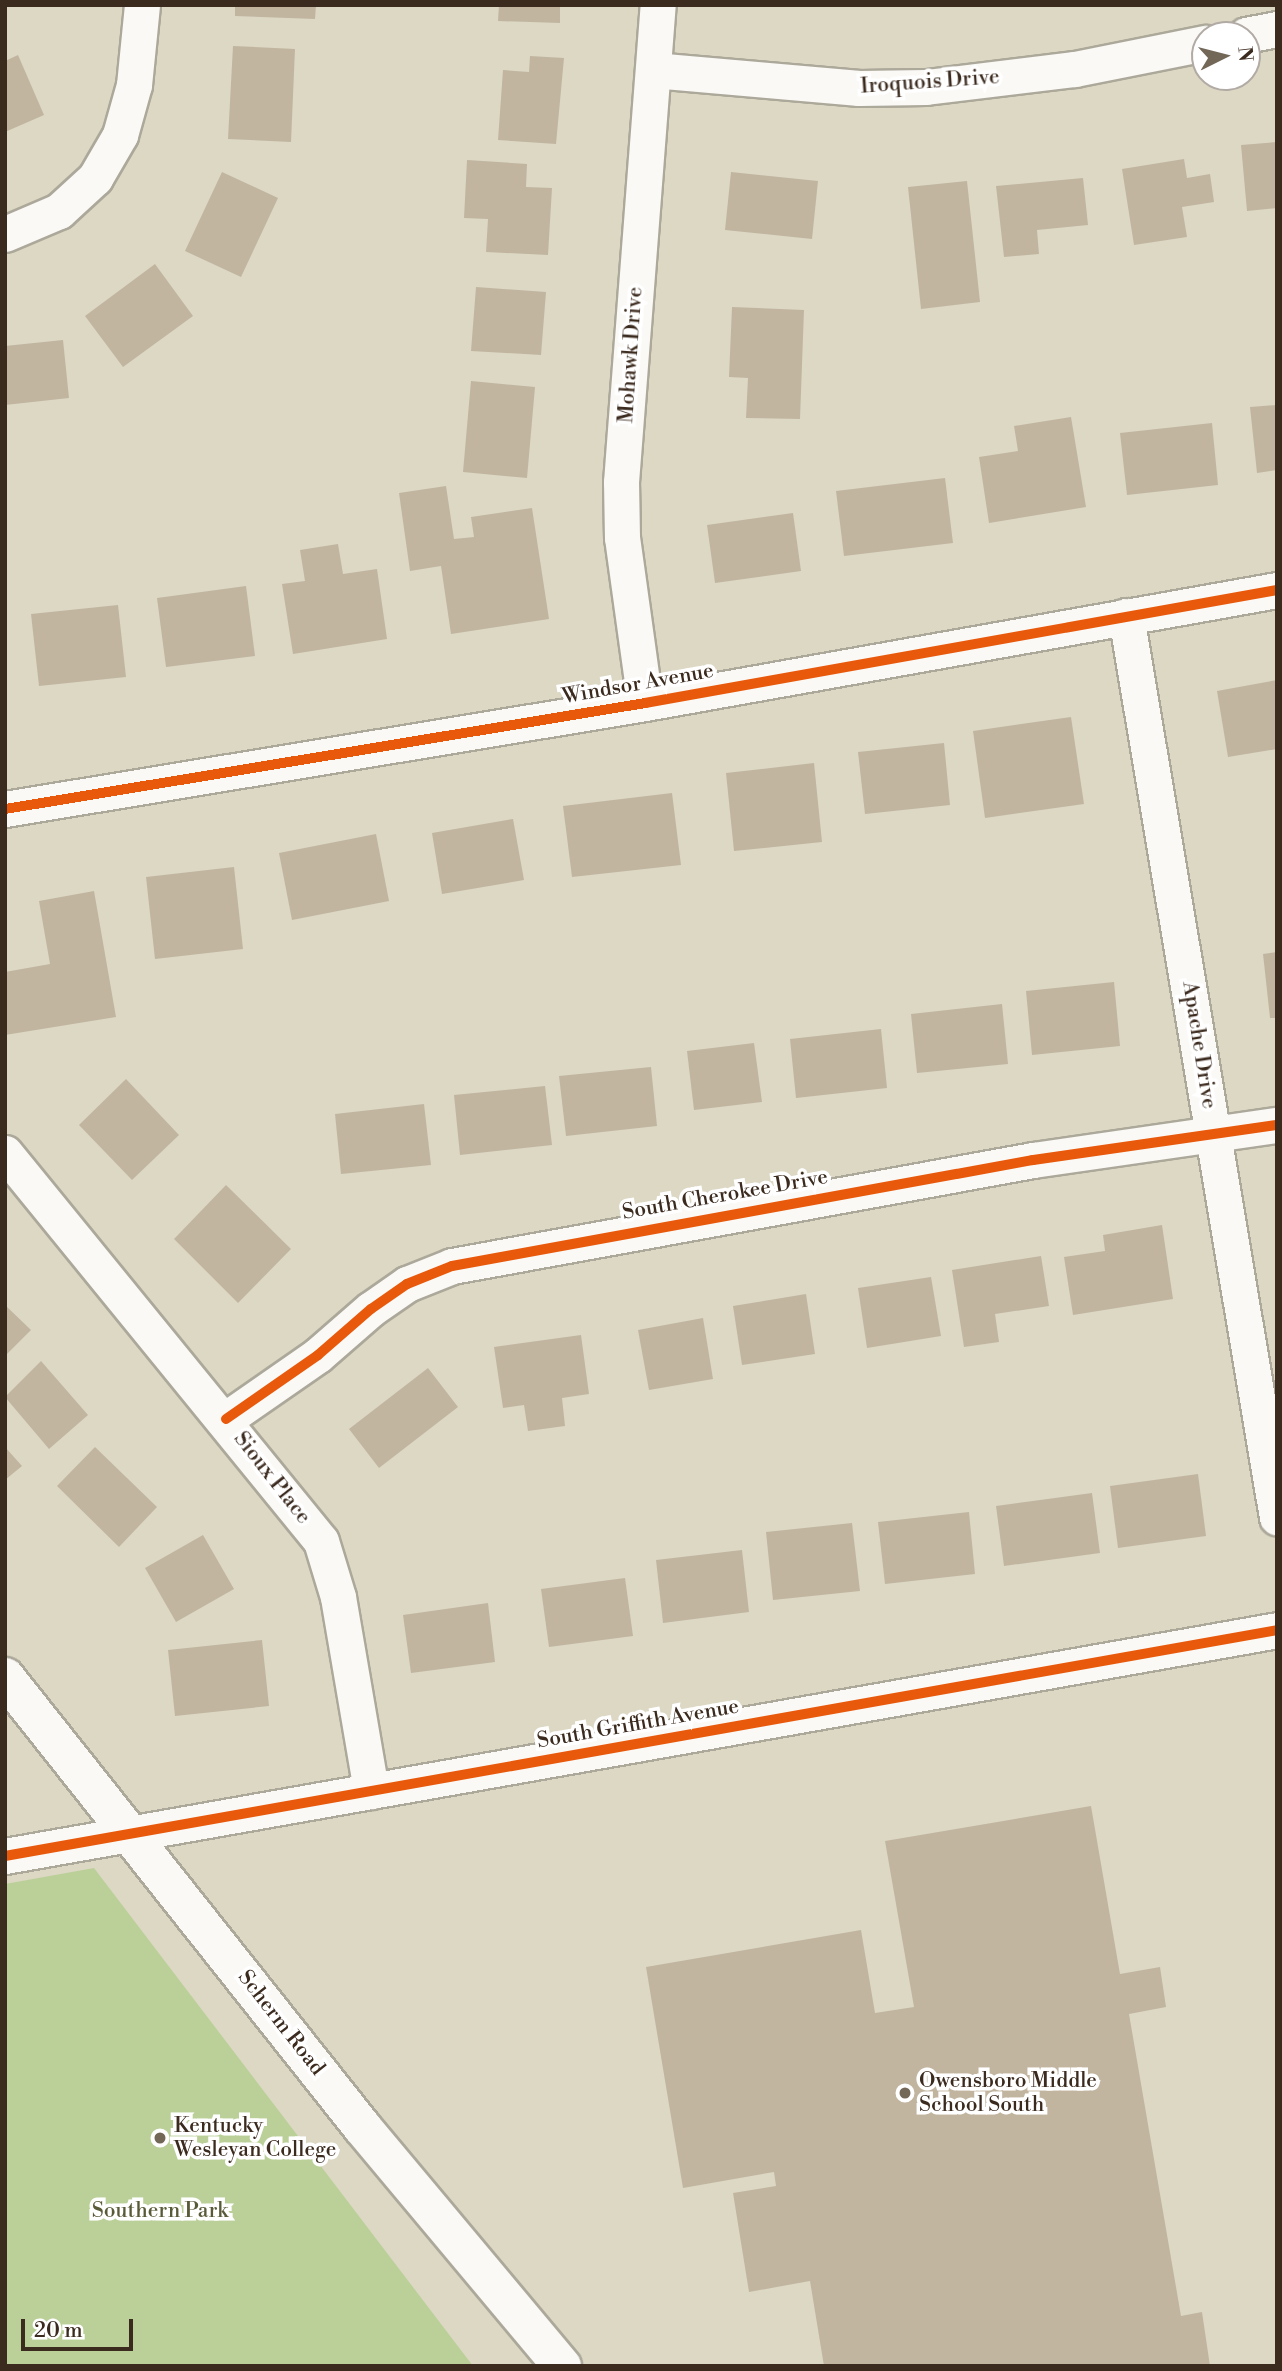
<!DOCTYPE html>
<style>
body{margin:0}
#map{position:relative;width:1282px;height:2371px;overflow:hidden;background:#dcd8c4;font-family:"Libre Bodoni",serif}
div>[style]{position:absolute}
.green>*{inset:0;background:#bbd099}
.building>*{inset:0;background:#c1b5a0}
.roads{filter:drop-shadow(2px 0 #aca89a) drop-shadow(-2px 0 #aca89a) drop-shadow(0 2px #aca89a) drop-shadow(0 -2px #aca89a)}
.minor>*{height:35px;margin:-17.5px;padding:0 17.5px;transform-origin:17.5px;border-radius:17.5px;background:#faf9f6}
.tertiary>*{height:38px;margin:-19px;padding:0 19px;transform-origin:19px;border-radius:19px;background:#faf9f6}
.cycleway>*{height:10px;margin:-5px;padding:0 5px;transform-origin:5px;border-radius:5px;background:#e8590c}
.dots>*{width:19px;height:19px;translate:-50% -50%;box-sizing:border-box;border:4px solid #fff;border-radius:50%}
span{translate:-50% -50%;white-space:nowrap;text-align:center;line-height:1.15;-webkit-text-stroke:7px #fff;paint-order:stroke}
.street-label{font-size:21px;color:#3b2a1e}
.poi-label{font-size:21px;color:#3b2a1e}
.left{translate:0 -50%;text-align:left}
.park-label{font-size:21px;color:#595a38}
.frame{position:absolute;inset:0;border:7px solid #3b2a1e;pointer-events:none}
.north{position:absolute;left:1191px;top:21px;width:70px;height:70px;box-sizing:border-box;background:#fff;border:2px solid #b1aaa5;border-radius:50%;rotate:84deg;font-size:19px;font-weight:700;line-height:28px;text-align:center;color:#3b2a1e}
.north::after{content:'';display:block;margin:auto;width:24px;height:32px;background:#736758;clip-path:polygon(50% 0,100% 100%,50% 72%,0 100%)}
.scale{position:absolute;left:21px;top:2319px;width:112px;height:32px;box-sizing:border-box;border:4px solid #3b2a1e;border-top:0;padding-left:9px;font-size:21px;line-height:24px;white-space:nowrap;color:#3b2a1e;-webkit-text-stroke:5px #fff;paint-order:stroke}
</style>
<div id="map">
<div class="green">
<i style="clip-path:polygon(94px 1868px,473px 2366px,5px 2366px,5px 1884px)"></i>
</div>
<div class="building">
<i style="clip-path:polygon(235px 5px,316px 5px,315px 19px,235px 16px)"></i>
<i style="clip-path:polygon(499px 5px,560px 5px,560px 23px,498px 21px)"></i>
<i style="clip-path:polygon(233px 46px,295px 49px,291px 142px,228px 139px)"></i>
<i style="clip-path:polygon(18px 55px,44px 115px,5px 132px,5px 61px)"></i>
<i style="clip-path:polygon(530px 56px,564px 58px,556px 144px,498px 140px,503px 70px,529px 72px)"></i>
<i style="clip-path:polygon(1277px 142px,1277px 208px,1247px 211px,1241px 145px)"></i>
<i style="clip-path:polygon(1184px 159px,1187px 178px,1210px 174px,1214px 202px,1182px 207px,1187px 237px,1134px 245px,1122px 169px)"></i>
<i style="clip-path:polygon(467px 160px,527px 164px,526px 187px,552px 188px,548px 255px,486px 252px,488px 219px,464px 218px)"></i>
<i style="clip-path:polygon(222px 172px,278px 198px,241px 277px,185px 251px)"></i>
<i style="clip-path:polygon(731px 172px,818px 181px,812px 239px,725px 230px)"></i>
<i style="clip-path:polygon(1083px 178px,1088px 225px,1037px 230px,1039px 254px,1004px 257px,996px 186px)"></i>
<i style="clip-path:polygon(967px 181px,980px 302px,921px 309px,908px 187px)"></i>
<i style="clip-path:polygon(155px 264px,193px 316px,123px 367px,85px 316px)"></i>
<i style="clip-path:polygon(476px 287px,546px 292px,541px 355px,471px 351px)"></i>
<i style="clip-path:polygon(732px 307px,804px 310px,800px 419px,746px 418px,748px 378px,729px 377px)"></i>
<i style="clip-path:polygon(63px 340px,69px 398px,5px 405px,5px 346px)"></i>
<i style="clip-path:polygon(471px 381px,535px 387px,527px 478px,463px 472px)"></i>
<i style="clip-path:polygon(1277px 405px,1277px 470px,1257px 473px,1250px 407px)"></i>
<i style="clip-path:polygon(1071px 417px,1086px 507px,989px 523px,979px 457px,1018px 451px,1014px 426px)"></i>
<i style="clip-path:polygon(1212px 423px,1218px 485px,1127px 495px,1120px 433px)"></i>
<i style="clip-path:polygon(945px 478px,953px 543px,844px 556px,836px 491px)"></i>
<i style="clip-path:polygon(446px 486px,454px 539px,474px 537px,471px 517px,532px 508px,549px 619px,451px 634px,441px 566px,410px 571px,399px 493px)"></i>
<i style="clip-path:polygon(793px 513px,801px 571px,715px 583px,707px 525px)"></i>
<i style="clip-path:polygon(338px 544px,343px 574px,377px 569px,387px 639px,293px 654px,282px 584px,305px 581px,300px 550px)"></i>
<i style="clip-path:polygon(246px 586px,255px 656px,166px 667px,157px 598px)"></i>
<i style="clip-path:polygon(118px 605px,126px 677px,39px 686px,31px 614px)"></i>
<i style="clip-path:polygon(1277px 680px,1277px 749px,1228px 757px,1217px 691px)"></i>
<i style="clip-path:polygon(1071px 717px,1084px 804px,985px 818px,973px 731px)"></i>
<i style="clip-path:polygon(944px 743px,950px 805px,865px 814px,858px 752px)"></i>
<i style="clip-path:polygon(814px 763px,822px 842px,734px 851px,726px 773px)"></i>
<i style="clip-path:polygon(672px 793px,681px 865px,572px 877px,563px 806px)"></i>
<i style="clip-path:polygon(513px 819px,524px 880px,442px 894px,432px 833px)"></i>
<i style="clip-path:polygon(376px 834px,389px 901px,292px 920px,279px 853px)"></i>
<i style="clip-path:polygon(234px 867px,243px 949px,155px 959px,146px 877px)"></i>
<i style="clip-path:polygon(94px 891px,116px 1017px,5px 1035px,5px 972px,50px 964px,39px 901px)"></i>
<i style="clip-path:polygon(1277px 952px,1277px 1018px,1270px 1018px,1263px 954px)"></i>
<i style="clip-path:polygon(1114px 982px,1120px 1046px,1032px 1055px,1026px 991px)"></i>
<i style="clip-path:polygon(1002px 1004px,1008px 1064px,917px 1073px,911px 1014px)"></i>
<i style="clip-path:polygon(881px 1029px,887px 1088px,796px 1098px,790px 1039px)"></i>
<i style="clip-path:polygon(754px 1043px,762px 1102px,694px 1110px,687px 1051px)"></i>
<i style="clip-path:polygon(651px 1067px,657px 1126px,566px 1136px,559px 1076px)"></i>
<i style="clip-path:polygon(126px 1079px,179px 1135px,132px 1180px,79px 1125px)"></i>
<i style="clip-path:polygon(545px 1086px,552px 1145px,460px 1155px,454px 1095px)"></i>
<i style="clip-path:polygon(424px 1104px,431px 1165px,341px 1174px,335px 1114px)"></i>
<i style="clip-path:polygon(226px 1185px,291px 1249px,238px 1303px,174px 1239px)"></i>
<i style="clip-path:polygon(1162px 1225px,1173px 1299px,1073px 1315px,1064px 1257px,1105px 1251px,1103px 1235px)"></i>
<i style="clip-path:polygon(1041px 1256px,1049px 1306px,995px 1314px,999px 1342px,964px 1347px,952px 1270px)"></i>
<i style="clip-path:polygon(931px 1277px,941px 1336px,867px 1348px,858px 1288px)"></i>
<i style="clip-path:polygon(806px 1294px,815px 1354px,742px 1365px,733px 1306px)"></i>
<i style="clip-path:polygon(5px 1305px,31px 1330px,5px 1356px)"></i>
<i style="clip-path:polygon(703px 1318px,713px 1379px,649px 1390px,638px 1330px)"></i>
<i style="clip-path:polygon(581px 1335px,589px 1394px,562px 1398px,565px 1426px,528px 1431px,524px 1405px,503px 1408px,494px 1347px)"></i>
<i style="clip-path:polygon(41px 1361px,88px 1415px,49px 1449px,5px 1397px)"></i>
<i style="clip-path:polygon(428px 1368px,458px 1407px,379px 1468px,349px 1429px)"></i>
<i style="clip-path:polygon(5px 1447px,22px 1466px,5px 1480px)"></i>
<i style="clip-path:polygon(95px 1447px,157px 1507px,119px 1547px,57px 1486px)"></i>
<i style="clip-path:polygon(1198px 1474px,1206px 1536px,1118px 1548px,1110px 1486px)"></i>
<i style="clip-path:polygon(1092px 1493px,1100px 1553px,1004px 1566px,996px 1506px)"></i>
<i style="clip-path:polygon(969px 1512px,975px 1574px,885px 1584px,878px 1522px)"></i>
<i style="clip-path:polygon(852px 1523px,860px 1591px,773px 1600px,766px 1532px)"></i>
<i style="clip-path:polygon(203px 1535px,234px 1589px,176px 1622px,145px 1568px)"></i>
<i style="clip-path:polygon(742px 1550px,749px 1612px,663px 1623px,656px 1560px)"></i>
<i style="clip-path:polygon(625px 1578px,633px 1636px,549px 1647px,541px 1589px)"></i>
<i style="clip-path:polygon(488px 1603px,495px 1662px,411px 1673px,403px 1615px)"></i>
<i style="clip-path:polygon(262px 1640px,269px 1706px,175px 1716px,168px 1650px)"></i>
<i style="clip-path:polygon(1091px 1806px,1120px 1974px,1160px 1967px,1166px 2007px,1129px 2014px,1181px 2316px,1202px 2312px,1210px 2366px,824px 2366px,810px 2281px,749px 2292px,733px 2193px,776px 2186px,774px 2172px,683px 2188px,646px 1967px,861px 1930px,875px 2013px,914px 2007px,885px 1841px)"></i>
</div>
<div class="roads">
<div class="minor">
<i style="left:1246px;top:35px;width:32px;rotate:-11deg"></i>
<i style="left:653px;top:70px;width:207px;rotate:5deg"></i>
<i style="left:859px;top:88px;width:67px;rotate:-0.9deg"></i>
<i style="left:926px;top:87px;width:150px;rotate:-6.9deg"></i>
<i style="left:1075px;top:69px;width:133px;rotate:-11.3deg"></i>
<i style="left:5px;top:234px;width:59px;rotate:-23.1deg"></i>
<i style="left:59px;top:211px;width:49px;rotate:-42.5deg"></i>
<i style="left:95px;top:178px;width:50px;rotate:-59.8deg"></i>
<i style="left:120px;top:135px;width:52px;rotate:-74.4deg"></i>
<i style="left:134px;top:85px;width:80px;rotate:-84.3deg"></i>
<i style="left:1126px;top:616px;width:914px;rotate:80.49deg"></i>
<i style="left:645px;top:703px;width:167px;rotate:-97.9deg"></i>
<i style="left:622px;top:538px;width:56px;rotate:-91deg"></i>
<i style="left:621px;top:482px;width:478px;rotate:-85.6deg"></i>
<i style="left:5px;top:809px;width:649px;rotate:-9.4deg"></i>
<i style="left:645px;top:703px;width:642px;rotate:-10.14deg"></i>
<i style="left:5px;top:1153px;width:500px;rotate:50.84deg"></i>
<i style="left:321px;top:1541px;width:59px;rotate:73.1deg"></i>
<i style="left:338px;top:1597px;width:197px;rotate:80.3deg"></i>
<i style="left:226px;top:1419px;width:112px;rotate:-34.8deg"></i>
<i style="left:318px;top:1355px;width:70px;rotate:-41deg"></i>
<i style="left:371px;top:1309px;width:44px;rotate:-34.8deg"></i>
<i style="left:407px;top:1284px;width:48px;rotate:-21.8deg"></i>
<i style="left:452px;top:1266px;width:591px;rotate:-10.34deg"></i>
<i style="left:1033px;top:1160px;width:246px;rotate:-8.2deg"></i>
<i style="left:5px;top:1856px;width:1292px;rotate:-10.07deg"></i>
</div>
<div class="tertiary">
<i style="left:5px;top:1677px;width:574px;rotate:51.57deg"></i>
<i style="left:362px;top:2127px;width:312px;rotate:50.1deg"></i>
</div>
</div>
<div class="cycleway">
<i style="left:5px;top:809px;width:649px;rotate:-9.4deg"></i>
<i style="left:645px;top:703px;width:642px;rotate:-10.14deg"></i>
<i style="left:226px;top:1419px;width:112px;rotate:-34.8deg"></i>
<i style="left:318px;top:1355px;width:70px;rotate:-41deg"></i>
<i style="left:371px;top:1309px;width:44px;rotate:-34.8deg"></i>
<i style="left:407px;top:1284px;width:48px;rotate:-21.8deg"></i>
<i style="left:452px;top:1266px;width:591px;rotate:-10.34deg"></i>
<i style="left:1033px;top:1160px;width:246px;rotate:-8.2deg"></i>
<i style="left:5px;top:1856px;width:1292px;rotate:-10.07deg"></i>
</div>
<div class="dots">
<i style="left:905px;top:2093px;background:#736758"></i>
<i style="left:160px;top:2138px;background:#736758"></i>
</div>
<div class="street-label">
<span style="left:930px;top:82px;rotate:-4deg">Iroquois Drive</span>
<span style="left:631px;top:355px;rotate:-86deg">Mohawk Drive</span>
<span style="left:638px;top:684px;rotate:-10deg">Windsor Avenue</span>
<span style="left:1199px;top:1045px;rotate:81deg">Apache Drive</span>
<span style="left:725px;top:1195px;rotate:-10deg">South Cherokee Drive</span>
<span style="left:272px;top:1478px;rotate:52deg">Sioux Place</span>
<span style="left:638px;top:1724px;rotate:-10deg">South Griffith Avenue</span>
<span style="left:281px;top:2023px;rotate:52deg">Scherm Road</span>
</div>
<div class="poi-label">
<span class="left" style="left:919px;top:2093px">Owensboro Middle<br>School South</span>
<span class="left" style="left:174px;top:2138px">Kentucky<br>Wesleyan College</span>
</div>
<div class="park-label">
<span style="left:160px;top:2211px">Southern Park</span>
</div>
<div class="frame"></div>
<div class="north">N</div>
<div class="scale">20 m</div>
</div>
